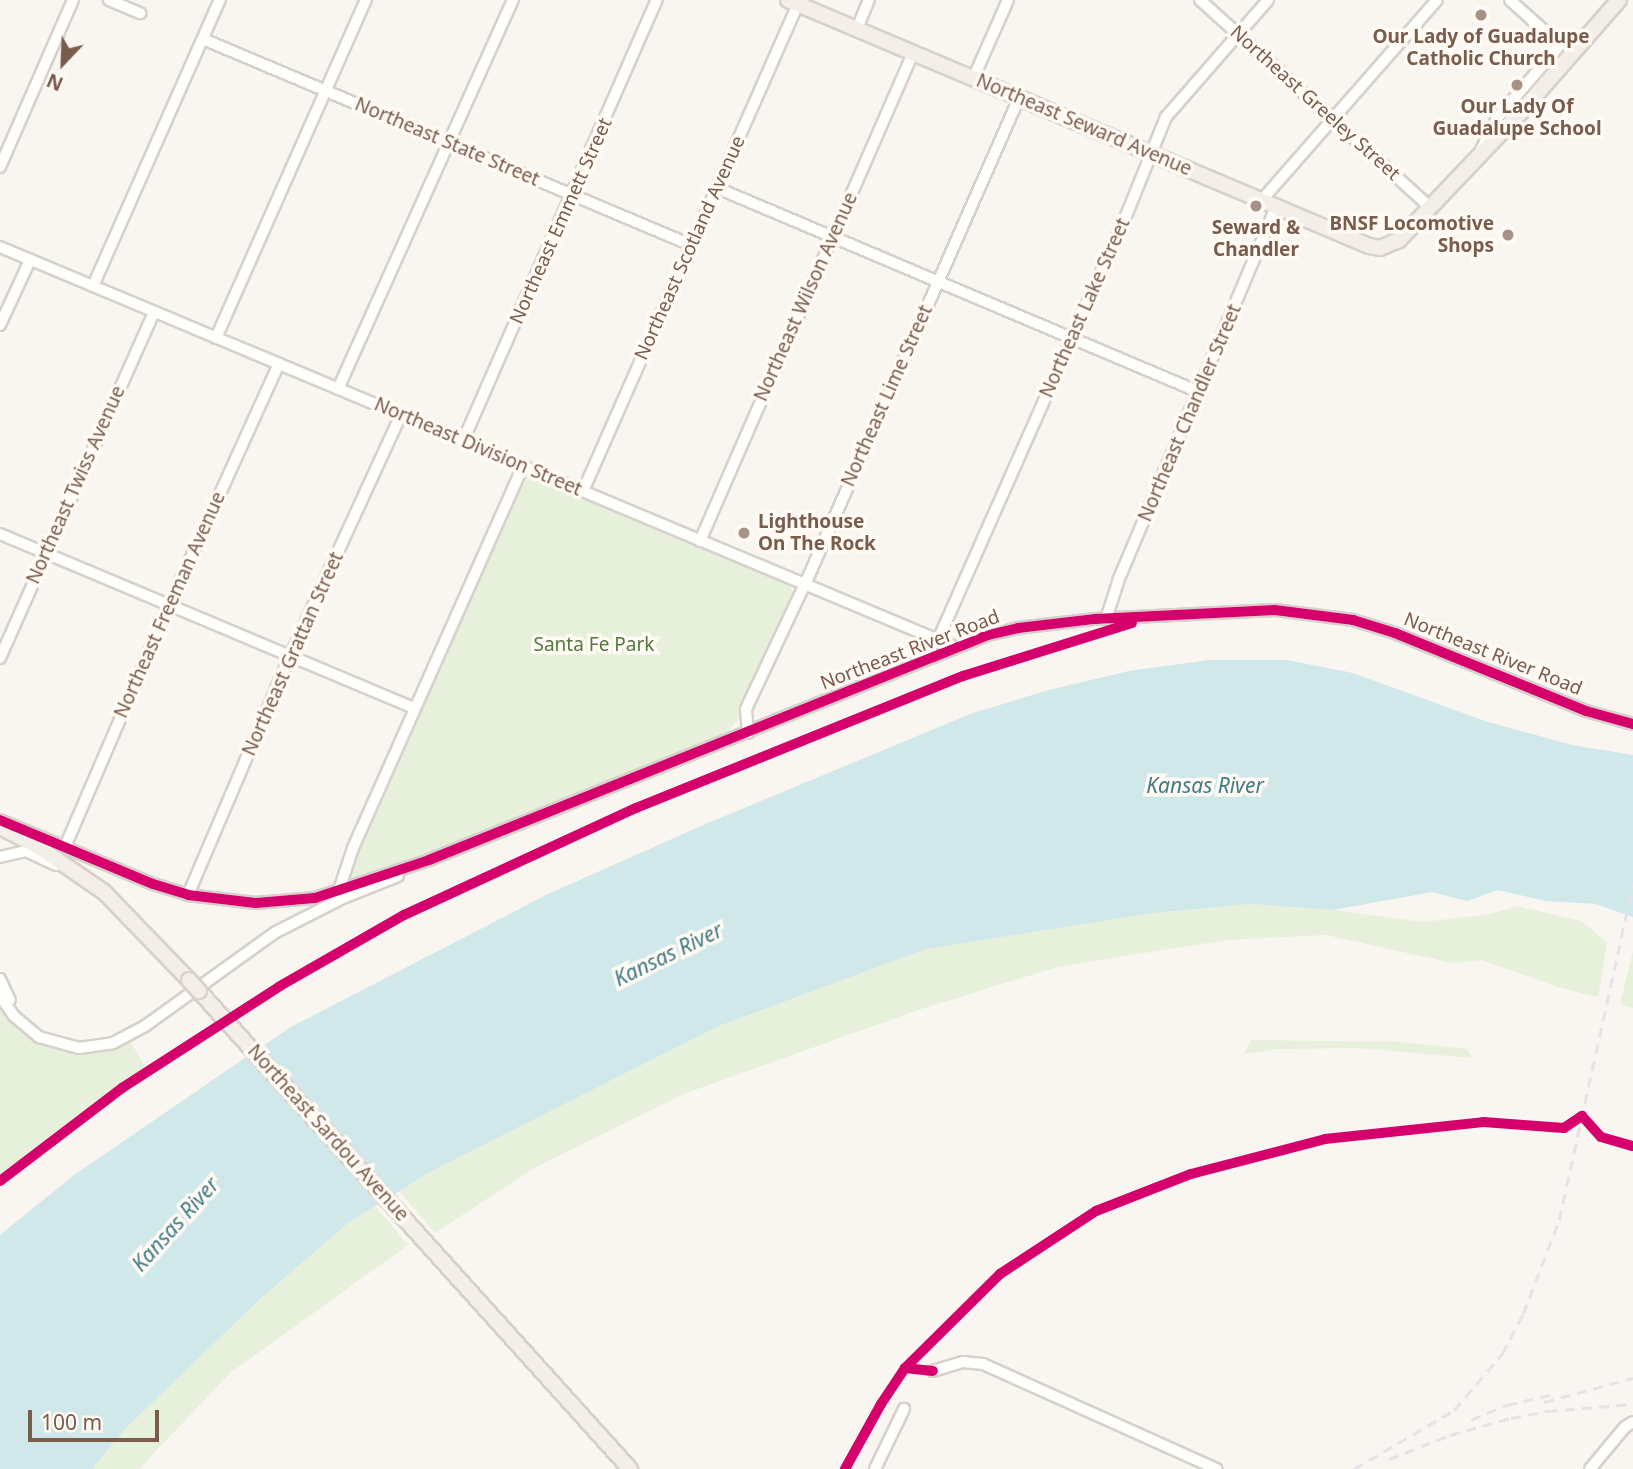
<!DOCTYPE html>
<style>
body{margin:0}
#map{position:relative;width:1633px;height:1469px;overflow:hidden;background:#f9f5f0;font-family:"Noto Sans",sans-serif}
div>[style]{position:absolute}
.green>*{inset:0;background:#e7f0db}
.water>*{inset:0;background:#d0e8ea}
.roads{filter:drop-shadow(2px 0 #d7d1cb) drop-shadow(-2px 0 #d7d1cb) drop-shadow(0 2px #d7d1cb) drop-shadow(0 -2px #d7d1cb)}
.minor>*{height:10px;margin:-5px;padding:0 5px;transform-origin:5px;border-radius:5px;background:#fefefd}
.major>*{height:14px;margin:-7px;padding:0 7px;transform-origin:7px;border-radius:7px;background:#f3eee8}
.rail>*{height:2.5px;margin-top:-1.25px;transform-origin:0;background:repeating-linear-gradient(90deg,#e6e3e7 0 10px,transparent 0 17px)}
.bridges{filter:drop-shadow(2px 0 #dad1cc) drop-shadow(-2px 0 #dad1cc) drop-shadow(0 2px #dad1cc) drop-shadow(0 -2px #dad1cc)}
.major-bridge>*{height:14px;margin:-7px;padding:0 7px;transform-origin:7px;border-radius:7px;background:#f3eee8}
.cycleway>*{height:10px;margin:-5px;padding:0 5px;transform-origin:5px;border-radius:5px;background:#d6006c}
.dots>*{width:19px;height:19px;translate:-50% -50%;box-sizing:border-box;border:4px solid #fffaf3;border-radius:50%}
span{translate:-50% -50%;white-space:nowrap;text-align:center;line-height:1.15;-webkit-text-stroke:7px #fffaf3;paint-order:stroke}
.poi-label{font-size:19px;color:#7a5c4d;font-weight:700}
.right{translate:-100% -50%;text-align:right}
.left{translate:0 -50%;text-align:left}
.street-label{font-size:19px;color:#7a5c4d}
.park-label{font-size:19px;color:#537a41}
.water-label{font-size:21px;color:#437c86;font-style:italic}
.north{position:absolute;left:28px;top:28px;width:70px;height:70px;-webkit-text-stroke:5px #fffaf3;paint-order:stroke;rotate:203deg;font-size:19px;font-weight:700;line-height:28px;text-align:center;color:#7a5c4d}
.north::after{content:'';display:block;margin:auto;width:24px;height:32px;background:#7a5c4d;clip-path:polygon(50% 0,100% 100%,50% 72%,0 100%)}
.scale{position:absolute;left:28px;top:1410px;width:131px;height:32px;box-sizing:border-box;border:4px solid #7a5c4d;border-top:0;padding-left:9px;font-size:21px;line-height:24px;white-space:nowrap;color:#7a5c4d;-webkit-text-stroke:5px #fffaf3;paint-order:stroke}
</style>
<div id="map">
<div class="green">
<i style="clip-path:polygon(530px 473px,790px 583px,793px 596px,738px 719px,723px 738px,427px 856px,354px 881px,348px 877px,350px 868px,522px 481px)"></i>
<i style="clip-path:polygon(1251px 904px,1333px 910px,1423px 922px,1492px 914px,1517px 906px,1581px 921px,1607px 942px,1598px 997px,1558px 987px,1482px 960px,1452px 963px,1326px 935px,1226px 940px,1057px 967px,924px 1008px,686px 1093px,534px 1168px,435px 1233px,399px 1191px,430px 1172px,719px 1026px,926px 949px,1153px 913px)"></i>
<i style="clip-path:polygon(1633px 951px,1633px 1008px,1620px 1004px)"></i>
<i style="clip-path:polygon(0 1005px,13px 1026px,36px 1040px,59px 1049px,92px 1052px,130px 1041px,148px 1071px,0 1181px)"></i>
<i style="clip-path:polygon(1251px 1040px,1400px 1042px,1467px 1049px,1473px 1058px,1358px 1048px,1276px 1049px,1244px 1054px)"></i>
<i style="clip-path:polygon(375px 1206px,408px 1245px,230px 1373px,139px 1469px,92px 1469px,126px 1428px,259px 1300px,348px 1223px)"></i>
</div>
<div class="water">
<i style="clip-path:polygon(1209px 660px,1287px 660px,1353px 673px,1488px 722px,1572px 745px,1633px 755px,1633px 917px,1595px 904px,1546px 901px,1498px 890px,1467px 901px,1432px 892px,1333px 910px,1251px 904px,1153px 913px,926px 949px,719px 1026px,430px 1172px,348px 1223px,259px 1300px,126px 1428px,92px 1469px,0 1469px,0 1235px,74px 1175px,289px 1028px,546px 895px,708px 823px,970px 714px,1049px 690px,1129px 671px)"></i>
</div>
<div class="roads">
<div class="minor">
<i style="left:109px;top:0;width:34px;rotate:23deg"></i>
<i style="left:1200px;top:0;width:309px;rotate:42deg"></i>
<i style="left:857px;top:29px;width:31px;rotate:-68deg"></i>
<i style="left:203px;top:39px;width:530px;rotate:22.89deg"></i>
<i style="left:973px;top:79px;width:86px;rotate:-66.1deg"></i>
<i style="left:1481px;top:150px;width:36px;rotate:-63deg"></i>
<i style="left:1497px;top:118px;width:96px;rotate:-49.2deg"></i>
<i style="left:1560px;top:45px;width:67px;rotate:-138deg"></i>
<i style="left:0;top:167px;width:182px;rotate:-66.4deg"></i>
<i style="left:717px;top:188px;width:523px;rotate:22.94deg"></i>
<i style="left:1261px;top:201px;width:267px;rotate:-48.8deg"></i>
<i style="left:0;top:247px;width:1035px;rotate:22.73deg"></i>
<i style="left:93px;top:286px;width:313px;rotate:-66.1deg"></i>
<i style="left:0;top:325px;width:72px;rotate:-65.2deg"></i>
<i style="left:216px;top:338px;width:370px;rotate:-66.1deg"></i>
<i style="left:338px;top:389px;width:427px;rotate:-65.8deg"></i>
<i style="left:463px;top:441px;width:482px;rotate:-66.3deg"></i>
<i style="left:583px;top:491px;width:532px;rotate:-66.18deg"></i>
<i style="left:0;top:534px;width:449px;rotate:22.8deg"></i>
<i style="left:700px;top:541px;width:532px;rotate:-66.42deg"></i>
<i style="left:1106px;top:619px;width:40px;rotate:-72deg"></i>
<i style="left:1118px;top:581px;width:406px;rotate:-67.1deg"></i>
<i style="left:938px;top:640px;width:464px;rotate:-66.1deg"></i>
<i style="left:1126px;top:216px;width:107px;rotate:-68deg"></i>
<i style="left:1166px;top:117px;width:155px;rotate:-48.9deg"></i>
<i style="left:0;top:658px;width:379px;rotate:-66deg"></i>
<i style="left:748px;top:733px;width:24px;rotate:-95deg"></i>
<i style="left:746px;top:709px;width:150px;rotate:-64.8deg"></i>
<i style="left:810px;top:573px;width:519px;rotate:-66.25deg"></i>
<i style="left:0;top:820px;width:166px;rotate:22.7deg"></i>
<i style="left:153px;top:884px;width:37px;rotate:17deg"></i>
<i style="left:188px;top:895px;width:68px;rotate:6.7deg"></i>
<i style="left:256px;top:903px;width:59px;rotate:-4.8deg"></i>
<i style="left:315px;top:898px;width:120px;rotate:-18.4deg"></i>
<i style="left:429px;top:860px;width:603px;rotate:-21.93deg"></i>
<i style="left:988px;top:635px;width:31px;rotate:-13deg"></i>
<i style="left:1018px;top:628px;width:78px;rotate:-6.7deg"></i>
<i style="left:1095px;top:619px;width:180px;rotate:-2.9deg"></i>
<i style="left:1275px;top:610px;width:79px;rotate:7.3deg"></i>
<i style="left:1353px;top:620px;width:44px;rotate:17.2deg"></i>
<i style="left:1395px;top:633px;width:206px;rotate:22.2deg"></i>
<i style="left:1586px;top:711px;width:49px;rotate:15.5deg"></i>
<i style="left:65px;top:847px;width:262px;rotate:-66.7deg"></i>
<i style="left:169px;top:606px;width:266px;rotate:-65.6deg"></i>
<i style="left:0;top:857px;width:27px;rotate:-13deg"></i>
<i style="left:26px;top:851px;width:33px;rotate:25deg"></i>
<i style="left:339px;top:890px;width:44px;rotate:-71.6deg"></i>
<i style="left:353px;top:848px;width:418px;rotate:-66deg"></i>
<i style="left:188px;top:895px;width:260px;rotate:-66.9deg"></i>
<i style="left:290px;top:656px;width:265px;rotate:-65.3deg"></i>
<i style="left:0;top:979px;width:23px;rotate:65deg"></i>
<i style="left:0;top:996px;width:24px;rotate:55deg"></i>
<i style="left:14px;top:1016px;width:33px;rotate:40deg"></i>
<i style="left:39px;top:1037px;width:41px;rotate:15.4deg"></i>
<i style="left:79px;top:1048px;width:34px;rotate:-8deg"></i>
<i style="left:113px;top:1043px;width:36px;rotate:-28deg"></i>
<i style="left:145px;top:1026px;width:161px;rotate:-35.7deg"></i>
<i style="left:276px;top:932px;width:77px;rotate:-26.9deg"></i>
<i style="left:345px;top:897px;width:57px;rotate:-21.6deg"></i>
<i style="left:933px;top:1371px;width:31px;rotate:-17deg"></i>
<i style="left:963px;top:1362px;width:20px;rotate:6deg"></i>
<i style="left:983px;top:1364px;width:256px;rotate:24.2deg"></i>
<i style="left:875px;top:1469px;width:67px;rotate:-64.2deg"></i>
<i style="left:1590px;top:1469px;width:55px;rotate:-50.2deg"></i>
<i style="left:1625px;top:1427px;width:9px;rotate:-32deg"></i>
</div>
<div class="major">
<i style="left:788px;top:0;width:631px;rotate:22.95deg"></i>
<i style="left:1369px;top:246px;width:11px;rotate:10deg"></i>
<i style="left:1380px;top:248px;width:21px;rotate:-23deg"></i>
<i style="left:1399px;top:240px;width:175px;rotate:-46.4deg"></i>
<i style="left:1520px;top:113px;width:150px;rotate:-48.8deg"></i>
<i style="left:0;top:827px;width:42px;rotate:27.2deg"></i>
<i style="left:37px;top:846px;width:81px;rotate:34.5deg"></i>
<i style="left:104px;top:892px;width:122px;rotate:46deg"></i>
<i style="left:199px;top:991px;width:644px;rotate:47.96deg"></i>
</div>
</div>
<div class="rail">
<i style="left:1544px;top:1402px;width:92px;rotate:-15.1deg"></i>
<i style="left:1471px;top:1420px;width:39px;rotate:-23deg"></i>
<i style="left:1507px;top:1405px;width:48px;rotate:-13.2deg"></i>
<i style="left:1389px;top:1459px;width:66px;rotate:-21.5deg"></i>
<i style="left:1450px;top:1435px;width:63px;rotate:-15.6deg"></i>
<i style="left:1511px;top:1418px;width:38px;rotate:-11deg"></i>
<i style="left:1548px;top:1411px;width:85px;rotate:-4.7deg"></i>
<i style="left:1354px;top:1469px;width:116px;rotate:-30.5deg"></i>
<i style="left:1454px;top:1410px;width:74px;rotate:-49.4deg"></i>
<i style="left:1502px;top:1354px;width:45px;rotate:-62.3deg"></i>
<i style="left:1523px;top:1314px;width:101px;rotate:-69deg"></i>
<i style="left:1559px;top:1220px;width:344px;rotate:-77.6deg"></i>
</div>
<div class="bridges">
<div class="major-bridge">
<i style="left:189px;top:980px;width:15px;rotate:48deg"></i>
</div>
</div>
<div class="cycleway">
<i style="left:0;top:820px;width:166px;rotate:22.7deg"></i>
<i style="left:153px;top:884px;width:37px;rotate:17deg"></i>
<i style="left:188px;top:895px;width:68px;rotate:6.7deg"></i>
<i style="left:256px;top:903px;width:59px;rotate:-4.8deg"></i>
<i style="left:315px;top:898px;width:120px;rotate:-18.4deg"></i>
<i style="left:429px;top:860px;width:603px;rotate:-21.93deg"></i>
<i style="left:988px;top:635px;width:31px;rotate:-13deg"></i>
<i style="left:1018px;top:628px;width:78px;rotate:-6.7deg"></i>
<i style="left:1095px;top:619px;width:180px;rotate:-2.9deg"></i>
<i style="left:1275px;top:610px;width:79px;rotate:7.3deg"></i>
<i style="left:1353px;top:620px;width:44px;rotate:17.2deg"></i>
<i style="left:1395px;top:633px;width:206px;rotate:22.2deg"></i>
<i style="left:1586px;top:711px;width:49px;rotate:15.5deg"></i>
<i style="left:0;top:1181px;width:153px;rotate:-37.3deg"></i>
<i style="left:122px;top:1088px;width:188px;rotate:-32.8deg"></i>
<i style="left:280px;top:986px;width:143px;rotate:-29.8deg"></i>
<i style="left:404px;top:915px;width:255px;rotate:-24.8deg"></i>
<i style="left:636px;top:808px;width:353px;rotate:-22deg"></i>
<i style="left:963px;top:676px;width:177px;rotate:-17.4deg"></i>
<i style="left:905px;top:1368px;width:134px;rotate:-44.7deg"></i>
<i style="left:1000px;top:1274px;width:115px;rotate:-33.3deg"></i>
<i style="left:1096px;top:1211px;width:102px;rotate:-21.3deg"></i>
<i style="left:1191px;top:1174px;width:138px;rotate:-14.6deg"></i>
<i style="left:1325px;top:1139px;width:159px;rotate:-6.1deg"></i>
<i style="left:1483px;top:1122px;width:81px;rotate:4.2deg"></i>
<i style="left:1564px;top:1128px;width:22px;rotate:-34deg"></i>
<i style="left:1582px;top:1116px;width:28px;rotate:48deg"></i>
<i style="left:1601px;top:1137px;width:33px;rotate:16deg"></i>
<i style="left:845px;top:1469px;width:74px;rotate:-61deg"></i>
<i style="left:881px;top:1404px;width:43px;rotate:-56.3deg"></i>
<i style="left:905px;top:1368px;width:28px;rotate:6deg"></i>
</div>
<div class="dots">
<i style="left:1481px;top:15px;background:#a69286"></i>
<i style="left:1517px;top:85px;background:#a69286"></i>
<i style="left:1256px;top:206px;background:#a69286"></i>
<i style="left:1508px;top:235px;background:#a69286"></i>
<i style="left:744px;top:533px;background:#a69286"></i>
</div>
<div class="poi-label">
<span style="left:1481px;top:48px">Our Lady of Guadalupe<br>Catholic Church</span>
<span style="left:1517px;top:118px">Our Lady Of<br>Guadalupe School</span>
<span class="right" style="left:1494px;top:235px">BNSF Locomotive<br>Shops</span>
<span style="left:1256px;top:239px">Seward &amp;<br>Chandler</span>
<span class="left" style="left:758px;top:533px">Lighthouse<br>On The Rock</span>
</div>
<div class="street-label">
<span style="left:1315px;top:103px;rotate:42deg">Northeast Greeley Street</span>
<span style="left:1084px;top:125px;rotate:23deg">Northeast Seward Avenue</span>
<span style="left:447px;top:142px;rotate:23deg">Northeast State Street</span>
<span style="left:561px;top:221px;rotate:-66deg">Northeast Emmett Street</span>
<span style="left:690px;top:248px;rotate:-66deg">Northeast Scotland Avenue</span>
<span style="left:806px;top:297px;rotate:-66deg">Northeast Wilson Avenue</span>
<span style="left:1085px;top:308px;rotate:-66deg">Northeast Lake Street</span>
<span style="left:887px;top:396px;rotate:-66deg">Northeast Lime Street</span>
<span style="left:1190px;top:413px;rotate:-67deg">Northeast Chandler Street</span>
<span style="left:478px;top:447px;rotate:23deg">Northeast Division Street</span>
<span style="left:76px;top:485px;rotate:-66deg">Northeast Twiss Avenue</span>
<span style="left:170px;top:605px;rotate:-66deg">Northeast Freeman Avenue</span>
<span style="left:910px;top:650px;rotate:-21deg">Northeast River Road</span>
<span style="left:293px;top:654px;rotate:-66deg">Northeast Grattan Street</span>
<span style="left:1493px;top:654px;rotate:22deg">Northeast River Road</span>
<span style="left:328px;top:1133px;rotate:48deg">Northeast Sardou Avenue</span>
</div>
<div class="park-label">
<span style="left:594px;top:645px">Santa Fe Park</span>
</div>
<div class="water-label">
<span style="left:1205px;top:785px">Kansas River</span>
<span style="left:668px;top:954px;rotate:-26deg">Kansas River</span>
<span style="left:175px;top:1224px;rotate:-48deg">Kansas River</span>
</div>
<div class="north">N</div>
<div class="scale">100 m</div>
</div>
